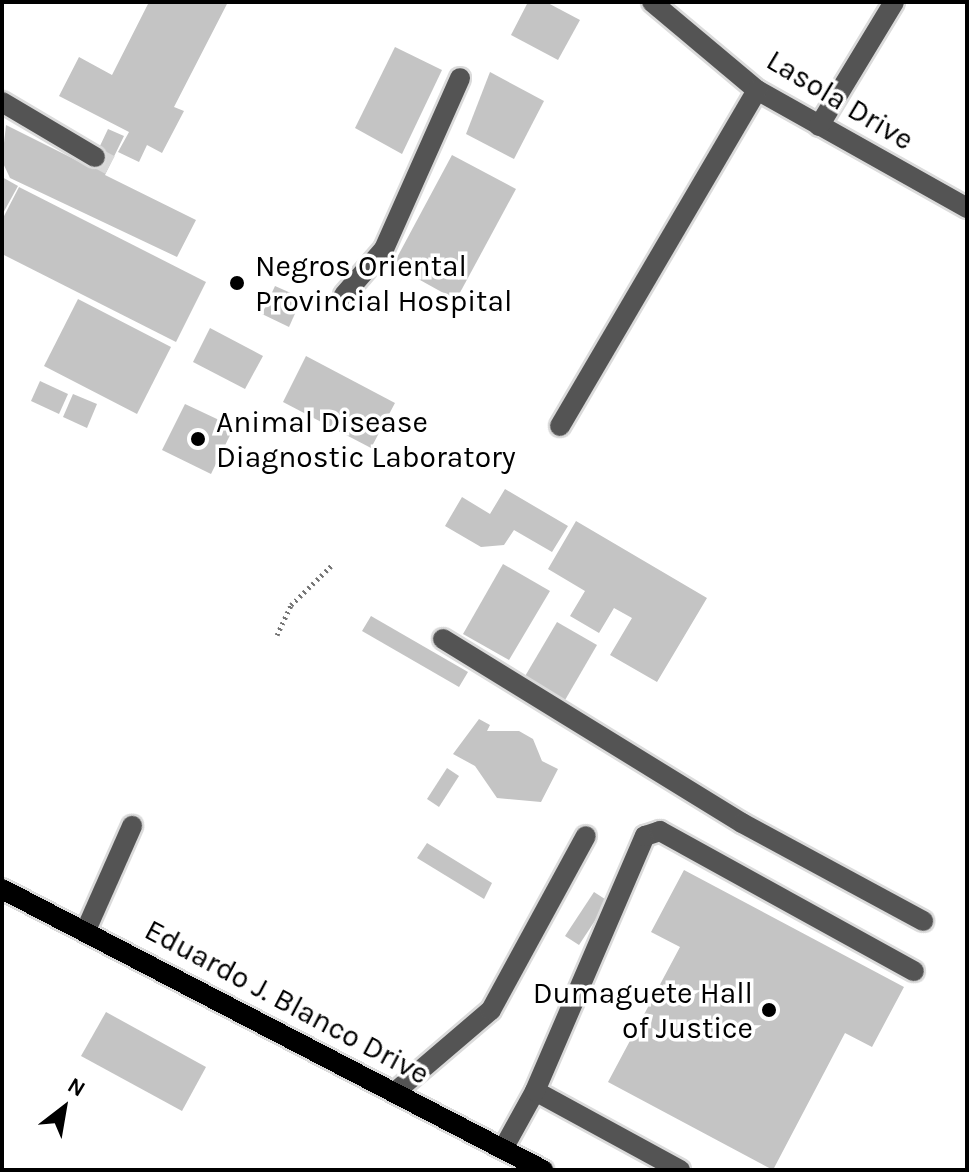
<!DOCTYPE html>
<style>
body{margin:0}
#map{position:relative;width:969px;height:1172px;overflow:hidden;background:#fff;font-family:Karla,sans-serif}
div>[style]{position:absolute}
.building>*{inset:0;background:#c4c4c4}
.minor-tunnel>*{height:20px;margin-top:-10px;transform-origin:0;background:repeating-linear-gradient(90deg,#d9d9d9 0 20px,transparent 0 30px)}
.path>*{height:5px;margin-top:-2.5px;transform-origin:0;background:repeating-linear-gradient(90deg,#767676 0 2px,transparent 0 6px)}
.roads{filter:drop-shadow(2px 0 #dbdbdb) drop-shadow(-2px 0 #dbdbdb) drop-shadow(0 2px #dbdbdb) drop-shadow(0 -2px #dbdbdb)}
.minor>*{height:20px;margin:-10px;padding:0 10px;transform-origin:10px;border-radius:10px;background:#545454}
.major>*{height:20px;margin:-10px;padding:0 10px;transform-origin:10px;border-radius:10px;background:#000}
.dots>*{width:22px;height:22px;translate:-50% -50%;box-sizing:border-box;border:4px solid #fff;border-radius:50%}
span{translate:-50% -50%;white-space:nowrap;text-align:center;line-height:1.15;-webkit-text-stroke:7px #fff;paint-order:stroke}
.street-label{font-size:30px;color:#000}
.poi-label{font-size:30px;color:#000}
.left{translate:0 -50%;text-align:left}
.right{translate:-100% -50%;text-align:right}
.frame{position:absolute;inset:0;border:4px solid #000;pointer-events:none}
.north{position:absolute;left:24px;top:1068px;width:80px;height:80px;-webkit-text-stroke:6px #fff;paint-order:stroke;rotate:31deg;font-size:22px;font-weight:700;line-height:32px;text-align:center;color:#000}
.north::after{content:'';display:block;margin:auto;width:28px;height:36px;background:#000;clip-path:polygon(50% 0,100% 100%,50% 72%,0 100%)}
</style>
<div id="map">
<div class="building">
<i style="clip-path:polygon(149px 2px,228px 2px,174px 107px,184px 111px,162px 153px,147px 145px,139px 162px,118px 152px,129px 132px,59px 96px,79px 57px,112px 75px)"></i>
<i style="clip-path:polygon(528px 2px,546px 2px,580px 20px,558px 60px,511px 35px)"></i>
<i style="clip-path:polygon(395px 47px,442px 70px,402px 154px,355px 128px)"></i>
<i style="clip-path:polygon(490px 72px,544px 101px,514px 159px,466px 134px)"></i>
<i style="clip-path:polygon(6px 125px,90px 167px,108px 129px,124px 136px,105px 175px,196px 220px,177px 257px,10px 178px,2px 161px)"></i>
<i style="clip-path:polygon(452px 155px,516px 189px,456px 300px,393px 265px)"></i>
<i style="clip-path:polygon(2px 177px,18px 186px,2px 215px)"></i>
<i style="clip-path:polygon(19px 187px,206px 282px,176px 342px,2px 254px,2px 220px)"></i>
<i style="clip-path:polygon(275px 286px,302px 298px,289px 327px,262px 314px)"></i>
<i style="clip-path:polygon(78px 299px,171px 347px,137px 414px,44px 366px)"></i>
<i style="clip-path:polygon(210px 328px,263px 356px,245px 389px,193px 362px)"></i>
<i style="clip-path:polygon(306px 356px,395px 403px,371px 448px,283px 402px)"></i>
<i style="clip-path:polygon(40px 381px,68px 394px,59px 414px,31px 401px)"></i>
<i style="clip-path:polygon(73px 394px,97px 404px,87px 428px,63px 417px)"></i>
<i style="clip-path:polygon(185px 404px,234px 427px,211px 474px,162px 450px)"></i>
<i style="clip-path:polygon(505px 489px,568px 526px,552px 552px,514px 530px,504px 545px,481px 547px,445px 526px,462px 497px,490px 514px)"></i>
<i style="clip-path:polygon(576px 521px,707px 598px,657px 682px,610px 655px,632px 618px,614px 608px,599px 633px,570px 616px,585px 591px,548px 569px)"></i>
<i style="clip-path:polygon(503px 564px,550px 591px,509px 660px,463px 634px)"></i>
<i style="clip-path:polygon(371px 616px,468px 672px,459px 687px,362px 631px)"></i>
<i style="clip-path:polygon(557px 622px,597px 645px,561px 707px,521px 683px)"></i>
<i style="clip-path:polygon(479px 719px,490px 725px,487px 731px,519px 731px,533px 739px,542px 761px,558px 769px,541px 802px,497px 798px,475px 766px,453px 754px)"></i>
<i style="clip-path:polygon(447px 768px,459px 776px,439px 807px,427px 799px)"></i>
<i style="clip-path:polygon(427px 843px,492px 883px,484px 899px,417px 858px)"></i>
<i style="clip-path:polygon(684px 870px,904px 987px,872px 1047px,845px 1033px,773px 1170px,608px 1082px,680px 947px,651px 932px)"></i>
<i style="clip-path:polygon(594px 892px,608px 901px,579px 945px,565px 936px)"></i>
<i style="clip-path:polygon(106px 1012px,206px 1067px,182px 1111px,81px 1056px)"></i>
</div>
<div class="minor-tunnel">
<i style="left:95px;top:157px;width:17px;rotate:28deg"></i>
</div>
<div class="path">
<i style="left:277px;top:635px;width:33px;rotate:-65deg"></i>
<i style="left:291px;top:605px;width:57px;rotate:-44.3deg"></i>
</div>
<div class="roads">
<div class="minor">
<i style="left:652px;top:2px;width:137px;rotate:40deg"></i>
<i style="left:757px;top:90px;width:241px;rotate:29.3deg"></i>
<i style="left:2px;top:102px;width:108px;rotate:30.6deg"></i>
<i style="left:819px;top:126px;width:145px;rotate:-58.8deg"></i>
<i style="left:344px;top:295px;width:61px;rotate:-49deg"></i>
<i style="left:384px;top:249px;width:187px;rotate:-66deg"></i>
<i style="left:560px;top:426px;width:389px;rotate:-59.6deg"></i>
<i style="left:443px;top:639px;width:351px;rotate:31.6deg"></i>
<i style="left:742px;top:823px;width:206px;rotate:28.4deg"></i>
<i style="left:86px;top:930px;width:114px;rotate:-66.1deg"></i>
<i style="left:395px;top:1092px;width:126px;rotate:-40.5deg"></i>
<i style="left:491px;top:1010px;width:198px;rotate:-61.4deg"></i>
<i style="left:503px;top:1149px;width:66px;rotate:-61.1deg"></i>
<i style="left:680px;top:1170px;width:165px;rotate:-151.4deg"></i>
<i style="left:535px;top:1091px;width:278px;rotate:-66.7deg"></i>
<i style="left:645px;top:836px;width:16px;rotate:-18deg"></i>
<i style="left:660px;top:831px;width:290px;rotate:28.9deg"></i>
</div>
<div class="major">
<i style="left:2px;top:889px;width:610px;rotate:27.45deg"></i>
</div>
</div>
<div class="dots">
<i style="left:237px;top:283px;background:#000"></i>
<i style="left:198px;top:439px;background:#000"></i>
<i style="left:769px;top:1010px;background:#000"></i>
</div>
<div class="street-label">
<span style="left:840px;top:100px;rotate:31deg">Lasola Drive</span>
<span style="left:287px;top:1002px;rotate:28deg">Eduardo J. Blanco Drive</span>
</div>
<div class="poi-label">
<span class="left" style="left:255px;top:283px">Negros Oriental<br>Provincial Hospital</span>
<span class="left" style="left:216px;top:439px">Animal Disease<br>Diagnostic Laboratory</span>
<span class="right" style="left:753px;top:1010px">Dumaguete Hall<br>of Justice</span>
</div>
<div class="frame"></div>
<div class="north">N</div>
</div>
